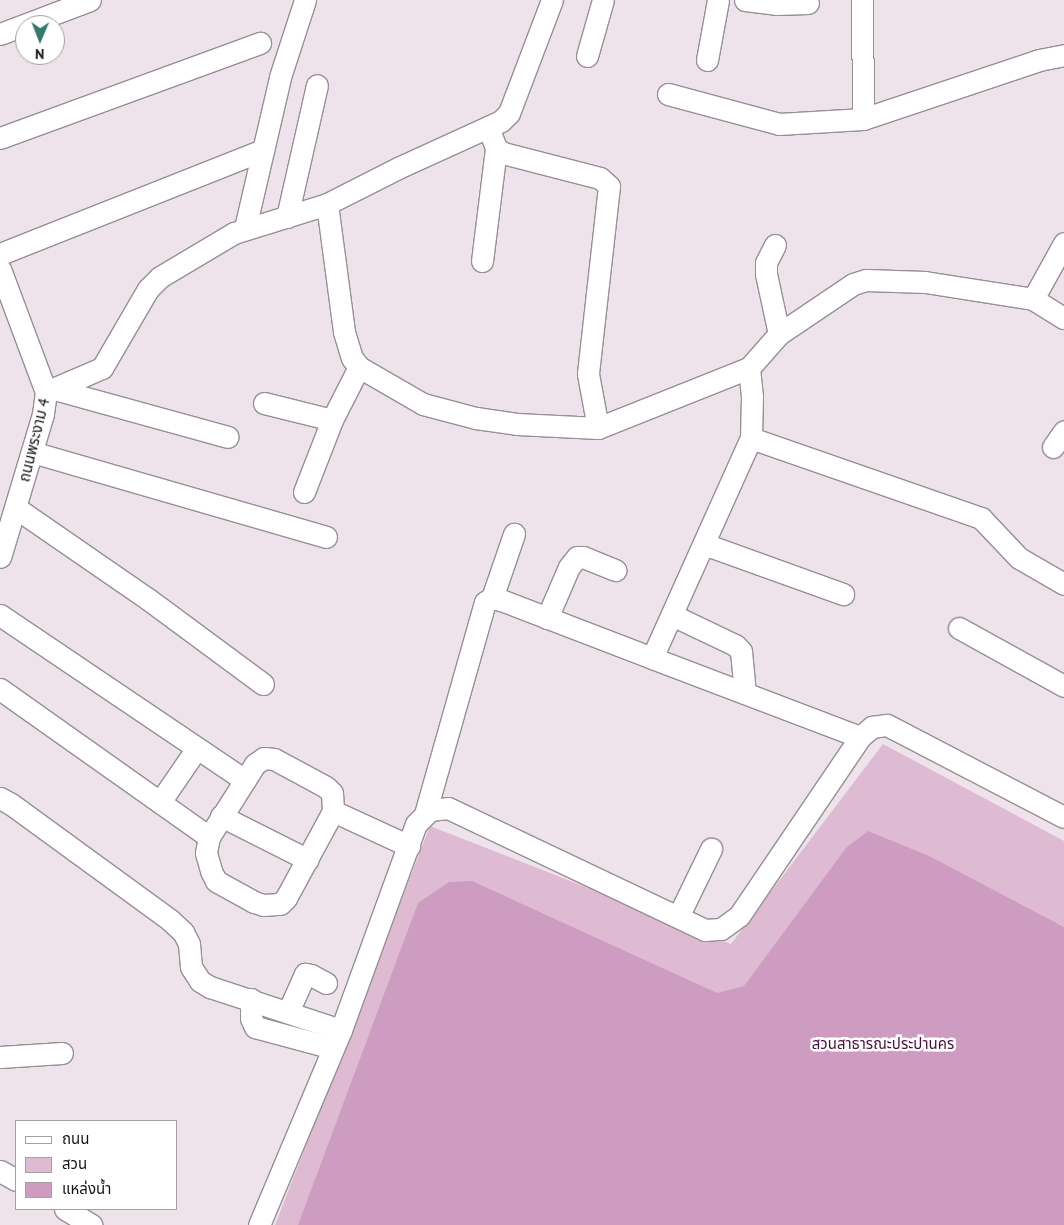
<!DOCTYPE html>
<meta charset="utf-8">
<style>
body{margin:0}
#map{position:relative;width:1064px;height:1225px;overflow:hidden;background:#eee3eb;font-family:"PT Sans","Noto Sans Thai",sans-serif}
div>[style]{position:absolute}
.green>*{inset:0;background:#debbd3}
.water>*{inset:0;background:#ce9cc0}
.roads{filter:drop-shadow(1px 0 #988e95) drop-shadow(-1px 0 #988e95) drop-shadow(0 1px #988e95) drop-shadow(0 -1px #988e95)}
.minor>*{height:21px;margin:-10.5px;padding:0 10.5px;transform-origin:10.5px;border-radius:10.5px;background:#fff}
span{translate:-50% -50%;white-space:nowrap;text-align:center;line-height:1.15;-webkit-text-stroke:5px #fff;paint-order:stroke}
.street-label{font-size:15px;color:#161215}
.park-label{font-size:15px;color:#4b0f3f}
.legend{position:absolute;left:15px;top:1120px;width:162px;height:90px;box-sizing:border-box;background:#fff;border:1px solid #a2a0a1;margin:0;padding:6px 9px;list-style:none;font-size:15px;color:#161215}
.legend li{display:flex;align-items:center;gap:10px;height:25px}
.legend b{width:25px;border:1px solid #a2a0a1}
.north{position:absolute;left:15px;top:15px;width:50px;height:50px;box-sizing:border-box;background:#fff;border:1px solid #a2a0a1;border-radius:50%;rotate:181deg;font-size:14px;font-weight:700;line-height:20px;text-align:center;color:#161215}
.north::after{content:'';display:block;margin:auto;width:18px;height:22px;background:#367a6d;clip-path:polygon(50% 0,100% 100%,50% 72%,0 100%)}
</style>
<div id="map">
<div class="green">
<i style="clip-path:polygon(883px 744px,1064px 841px,1064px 1225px,275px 1225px,430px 826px,731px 944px)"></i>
</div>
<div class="water">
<i style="clip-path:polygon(868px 831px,929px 856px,1064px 927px,1064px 1225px,298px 1225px,418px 903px,449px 882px,472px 881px,717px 993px,744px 986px,846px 848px)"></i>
</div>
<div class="roads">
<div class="minor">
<i style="left:745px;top:0;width:31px;rotate:7deg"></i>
<i style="left:776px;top:4px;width:32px;rotate:-2deg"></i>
<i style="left:862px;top:0;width:119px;rotate:89.5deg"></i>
<i style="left:0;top:34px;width:96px;rotate:-20.7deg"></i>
<i style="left:587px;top:56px;width:58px;rotate:-74.1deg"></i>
<i style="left:707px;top:60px;width:61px;rotate:-79.6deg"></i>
<i style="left:668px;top:94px;width:115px;rotate:15.1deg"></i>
<i style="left:779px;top:124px;width:84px;rotate:-3.4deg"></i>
<i style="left:863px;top:119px;width:186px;rotate:-18.5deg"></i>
<i style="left:1039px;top:60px;width:25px;rotate:-11deg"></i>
<i style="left:488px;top:127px;width:22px;rotate:69deg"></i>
<i style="left:496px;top:148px;width:9px;rotate:36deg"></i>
<i style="left:503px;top:153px;width:100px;rotate:14.5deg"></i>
<i style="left:600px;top:178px;width:12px;rotate:42deg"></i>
<i style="left:609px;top:186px;width:189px;rotate:96.4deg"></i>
<i style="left:588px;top:374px;width:55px;rotate:79.5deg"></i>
<i style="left:0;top:138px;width:277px;rotate:-20.1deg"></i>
<i style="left:327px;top:204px;width:129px;rotate:82.4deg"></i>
<i style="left:344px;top:332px;width:27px;rotate:73deg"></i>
<i style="left:352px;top:358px;width:11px;rotate:52deg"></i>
<i style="left:359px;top:367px;width:74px;rotate:30deg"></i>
<i style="left:423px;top:404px;width:55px;rotate:14.8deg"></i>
<i style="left:476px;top:418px;width:41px;rotate:8.3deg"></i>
<i style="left:517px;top:424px;width:81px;rotate:2.8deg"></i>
<i style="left:598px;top:428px;width:162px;rotate:-21.7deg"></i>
<i style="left:749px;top:368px;width:45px;rotate:-48.6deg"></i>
<i style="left:779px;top:334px;width:89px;rotate:-34deg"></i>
<i style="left:853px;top:284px;width:14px;rotate:-17deg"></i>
<i style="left:866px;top:280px;width:59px;rotate:1.9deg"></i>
<i style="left:925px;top:282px;width:109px;rotate:8.9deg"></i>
<i style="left:1033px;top:299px;width:36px;rotate:32deg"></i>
<i style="left:287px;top:217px;width:135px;rotate:-77.2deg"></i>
<i style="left:245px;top:228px;width:155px;rotate:-76.9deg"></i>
<i style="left:280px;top:77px;width:81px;rotate:-72deg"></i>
<i style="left:775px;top:245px;width:20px;rotate:117deg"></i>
<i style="left:766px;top:263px;width:11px;rotate:90deg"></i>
<i style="left:766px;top:274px;width:61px;rotate:77.8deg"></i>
<i style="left:0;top:254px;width:283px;rotate:-21.6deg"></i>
<i style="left:482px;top:261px;width:114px;rotate:-82.9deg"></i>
<i style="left:0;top:269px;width:131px;rotate:69.5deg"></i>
<i style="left:46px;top:392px;width:22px;rotate:98deg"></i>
<i style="left:43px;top:414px;width:149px;rotate:106.7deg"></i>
<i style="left:1033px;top:299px;width:64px;rotate:-61deg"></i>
<i style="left:749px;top:368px;width:29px;rotate:84deg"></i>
<i style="left:752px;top:397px;width:41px;rotate:91.4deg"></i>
<i style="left:54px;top:389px;width:180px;rotate:15.4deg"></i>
<i style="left:46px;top:392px;width:61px;rotate:-23.2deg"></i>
<i style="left:102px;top:368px;width:91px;rotate:-59.8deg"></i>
<i style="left:148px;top:289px;width:17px;rotate:-45deg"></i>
<i style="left:160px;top:277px;width:86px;rotate:-30.7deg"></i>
<i style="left:234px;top:233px;width:97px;rotate:-17.3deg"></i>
<i style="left:327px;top:204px;width:80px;rotate:-26.9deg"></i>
<i style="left:398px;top:168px;width:113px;rotate:-24.5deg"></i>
<i style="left:501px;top:121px;width:11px;rotate:-45deg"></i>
<i style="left:509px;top:113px;width:121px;rotate:-69.2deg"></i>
<i style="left:264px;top:403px;width:70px;rotate:14deg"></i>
<i style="left:1053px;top:447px;width:19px;rotate:-55deg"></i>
<i style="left:32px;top:452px;width:306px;rotate:16.1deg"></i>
<i style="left:304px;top:492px;width:77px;rotate:-68.7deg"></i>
<i style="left:332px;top:420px;width:59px;rotate:-63deg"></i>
<i style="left:16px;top:508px;width:160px;rotate:34.6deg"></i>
<i style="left:148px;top:599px;width:143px;rotate:36.5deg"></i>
<i style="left:704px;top:544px;width:148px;rotate:19.8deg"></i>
<i style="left:492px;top:598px;width:68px;rotate:-71deg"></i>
<i style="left:0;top:615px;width:295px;rotate:34deg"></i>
<i style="left:245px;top:780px;width:67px;rotate:122.3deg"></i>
<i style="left:209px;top:837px;width:256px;rotate:-144.7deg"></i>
<i style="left:672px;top:615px;width:70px;rotate:25.5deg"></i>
<i style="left:735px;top:645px;width:8px;rotate:45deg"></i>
<i style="left:741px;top:651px;width:42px;rotate:84.6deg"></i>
<i style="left:547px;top:618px;width:56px;rotate:-66.7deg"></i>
<i style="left:569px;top:567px;width:13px;rotate:-51deg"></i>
<i style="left:577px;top:557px;width:6px"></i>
<i style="left:583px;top:557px;width:35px;rotate:22deg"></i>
<i style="left:959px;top:628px;width:120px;rotate:28.9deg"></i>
<i style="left:860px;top:737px;width:222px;rotate:-159.2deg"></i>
<i style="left:652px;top:658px;width:241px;rotate:-65.8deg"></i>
<i style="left:751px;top:438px;width:244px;rotate:19.2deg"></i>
<i style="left:981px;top:518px;width:55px;rotate:46.5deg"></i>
<i style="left:1019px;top:558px;width:52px;rotate:30deg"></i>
<i style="left:0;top:798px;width:13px;rotate:29deg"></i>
<i style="left:11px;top:804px;width:197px;rotate:36.1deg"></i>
<i style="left:170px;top:920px;width:18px;rotate:43deg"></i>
<i style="left:183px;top:932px;width:13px;rotate:63deg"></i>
<i style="left:189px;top:944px;width:23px;rotate:85deg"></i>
<i style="left:191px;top:967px;width:17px;rotate:57deg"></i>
<i style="left:200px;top:981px;width:12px;rotate:31deg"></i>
<i style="left:210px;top:987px;width:138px;rotate:18.2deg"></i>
<i style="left:160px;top:802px;width:65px;rotate:-55.6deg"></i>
<i style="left:333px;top:811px;width:84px;rotate:24.7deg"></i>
<i style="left:425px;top:814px;width:220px;rotate:-74.2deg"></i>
<i style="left:485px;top:602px;width:8px;rotate:-30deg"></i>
<i style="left:492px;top:598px;width:9px;rotate:13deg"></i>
<i style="left:501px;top:600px;width:162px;rotate:21deg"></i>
<i style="left:221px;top:816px;width:97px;rotate:26.8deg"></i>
<i style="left:209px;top:837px;width:16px;rotate:101deg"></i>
<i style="left:206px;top:853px;width:19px;rotate:74deg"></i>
<i style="left:211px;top:871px;width:11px;rotate:63deg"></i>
<i style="left:216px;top:881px;width:43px;rotate:28.9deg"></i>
<i style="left:254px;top:902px;width:10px;rotate:17deg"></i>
<i style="left:264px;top:905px;width:16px;rotate:-4deg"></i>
<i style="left:280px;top:904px;width:8px;rotate:-45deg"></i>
<i style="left:286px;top:898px;width:99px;rotate:-61.6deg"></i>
<i style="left:333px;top:811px;width:18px;rotate:-93deg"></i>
<i style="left:332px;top:793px;width:8px;rotate:-135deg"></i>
<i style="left:326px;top:787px;width:59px;rotate:-151.7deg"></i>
<i style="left:274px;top:759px;width:10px;rotate:-174deg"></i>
<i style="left:264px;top:758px;width:11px;rotate:146deg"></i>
<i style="left:255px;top:764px;width:19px;rotate:122deg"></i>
<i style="left:678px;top:917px;width:76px;rotate:-64.1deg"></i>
<i style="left:251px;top:999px;width:19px;rotate:90deg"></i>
<i style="left:251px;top:1018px;width:10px;rotate:66deg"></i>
<i style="left:255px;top:1027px;width:81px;rotate:15.1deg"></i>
<i style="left:288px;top:1012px;width:42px;rotate:-65.9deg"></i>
<i style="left:305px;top:974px;width:6px;rotate:9deg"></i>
<i style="left:311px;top:975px;width:17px;rotate:28deg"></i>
<i style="left:0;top:1057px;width:62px;rotate:-3.7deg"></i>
<i style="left:0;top:1171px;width:18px;rotate:29deg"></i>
<i style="left:65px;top:1209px;width:31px;rotate:31deg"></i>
<i style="left:259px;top:1225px;width:212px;rotate:-67.2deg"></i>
<i style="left:341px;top:1030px;width:219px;rotate:-70deg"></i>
<i style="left:416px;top:824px;width:20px;rotate:-45deg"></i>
<i style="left:430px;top:810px;width:18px;rotate:-6deg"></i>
<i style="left:448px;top:808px;width:284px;rotate:25.4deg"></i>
<i style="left:705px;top:930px;width:16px;rotate:-4deg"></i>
<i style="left:721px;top:929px;width:22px;rotate:-36deg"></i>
<i style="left:739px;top:916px;width:216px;rotate:-55.9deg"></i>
<i style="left:860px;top:737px;width:16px;rotate:-40deg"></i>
<i style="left:872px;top:727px;width:15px;rotate:-8deg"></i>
<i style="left:887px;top:725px;width:199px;rotate:27.5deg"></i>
</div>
</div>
<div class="street-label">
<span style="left:34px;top:440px;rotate:-76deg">ถนนพระงาม 4</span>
</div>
<div class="park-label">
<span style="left:883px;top:1044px">สวนสาธารณะประปานคร</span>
</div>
<ul class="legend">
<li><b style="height:6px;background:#fff"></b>ถนน</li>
<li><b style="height:14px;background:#debbd3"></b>สวน</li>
<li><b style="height:14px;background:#ce9cc0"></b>แหล่งน้ำ</li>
</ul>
<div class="north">N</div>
</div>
